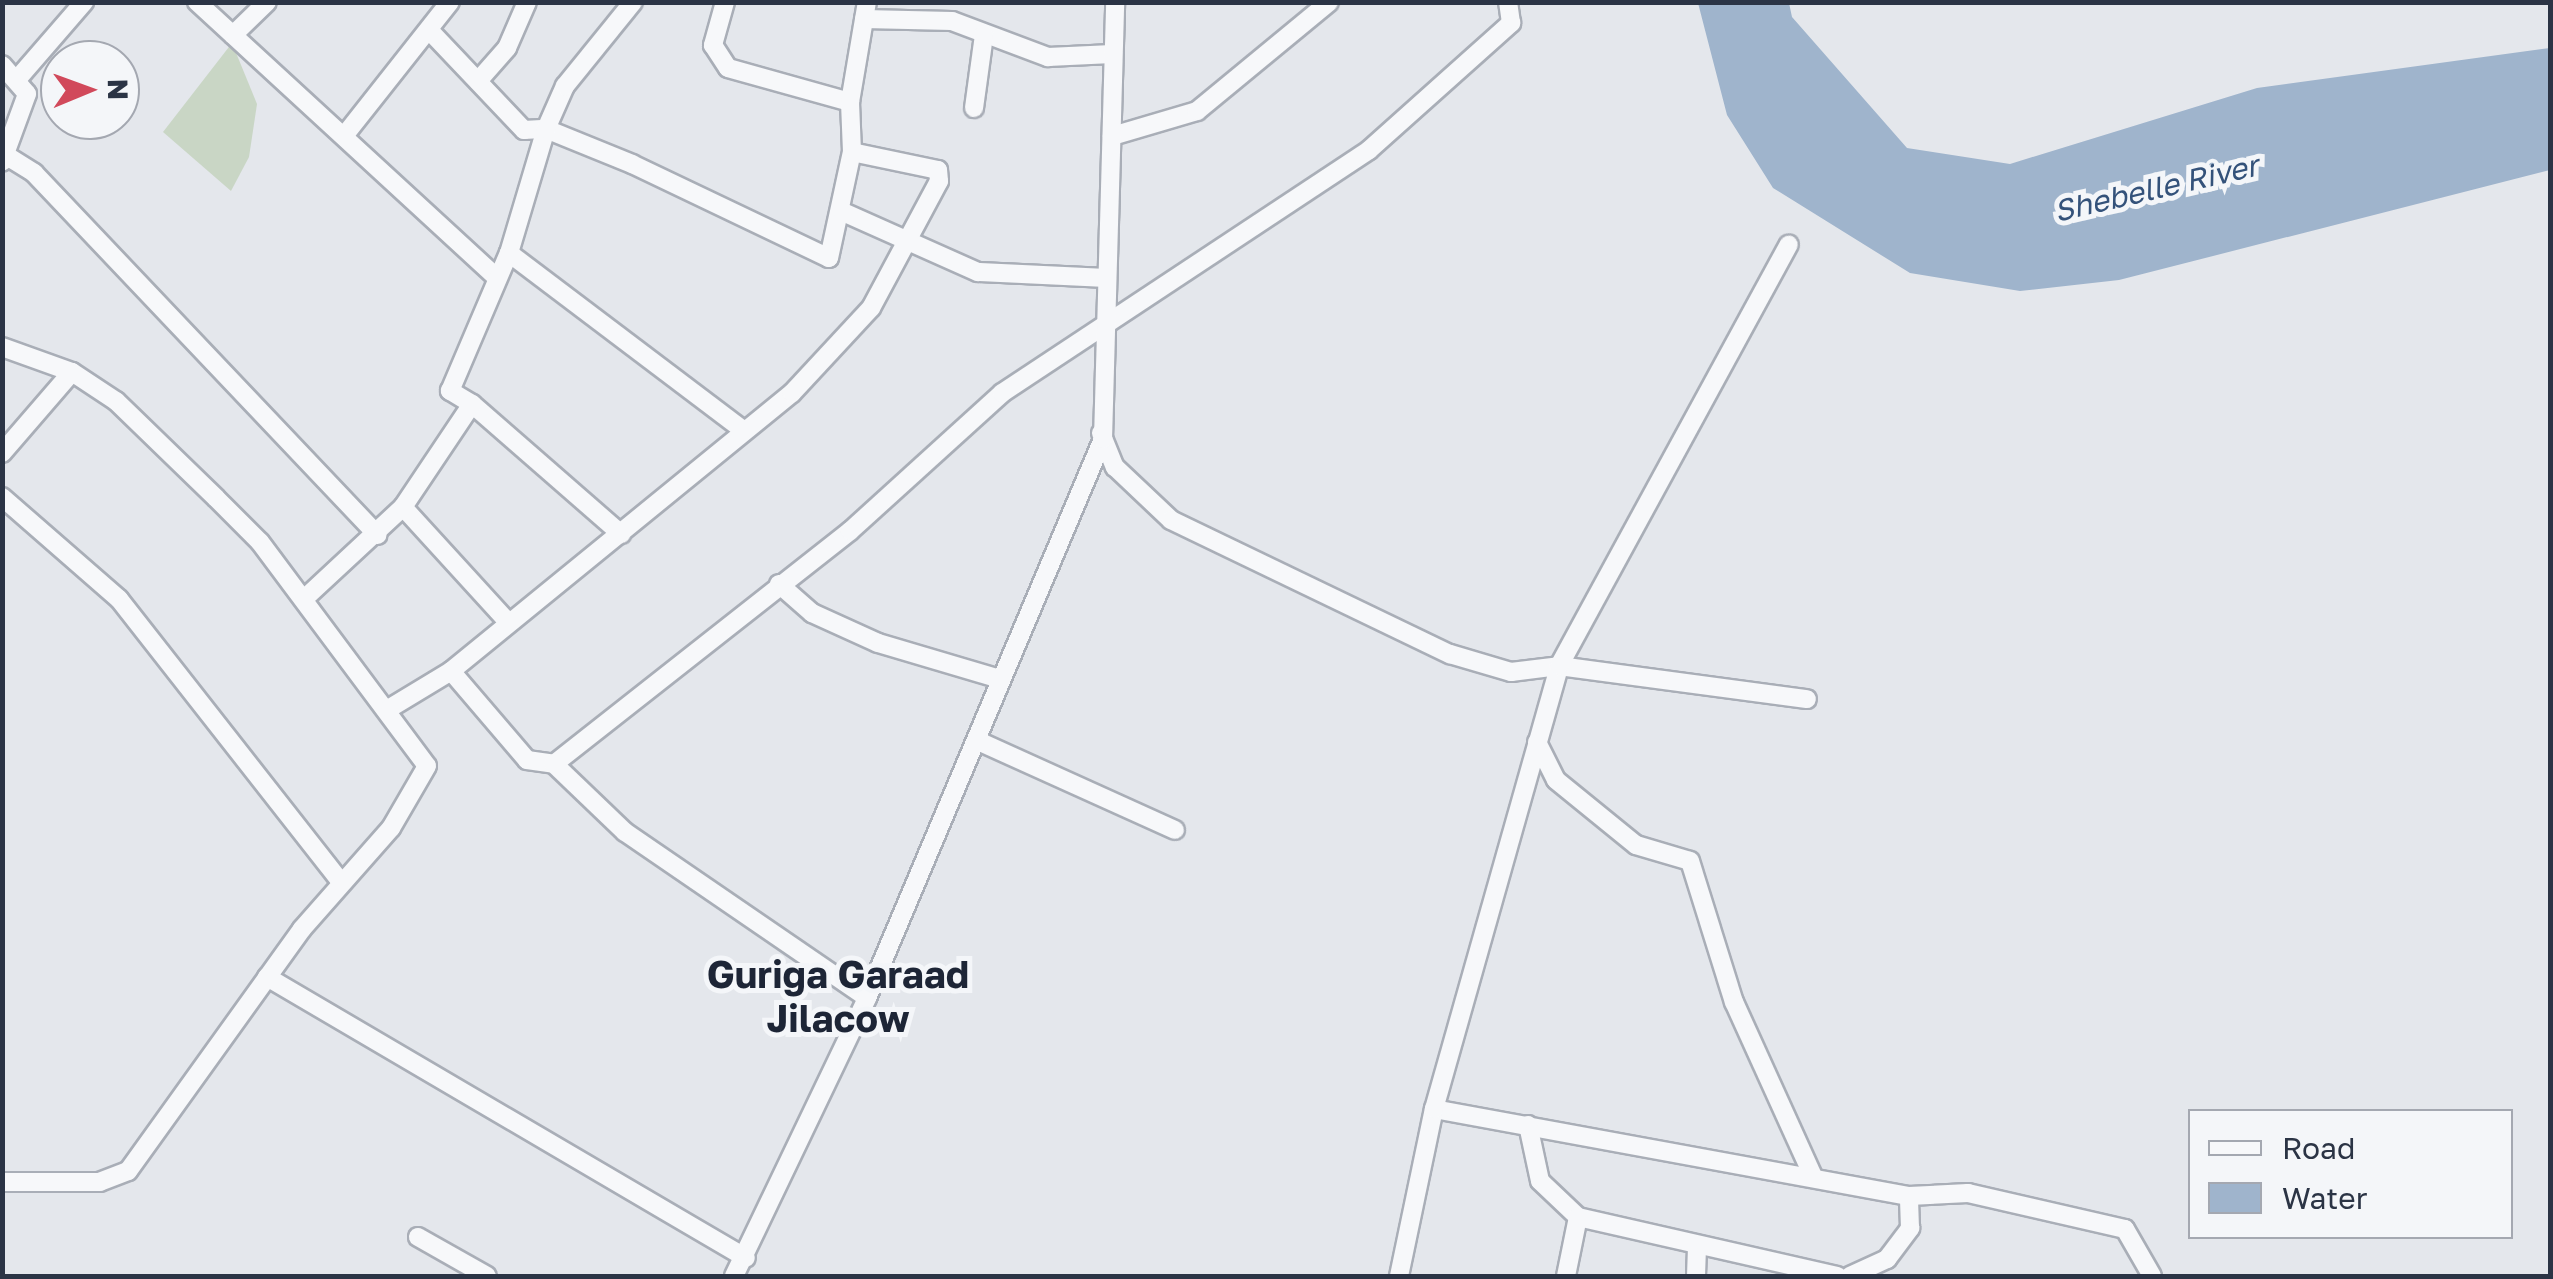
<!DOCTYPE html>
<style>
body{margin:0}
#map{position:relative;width:2553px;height:1279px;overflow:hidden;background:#e4e7ec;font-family:"Golos Text",sans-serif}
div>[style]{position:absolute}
.green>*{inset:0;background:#c9d6c5}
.water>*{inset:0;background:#9fb4cc}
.roads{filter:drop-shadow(2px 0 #a9aeb7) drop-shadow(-2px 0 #a9aeb7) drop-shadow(0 2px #a9aeb7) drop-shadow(0 -2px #a9aeb7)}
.street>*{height:18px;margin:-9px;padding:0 9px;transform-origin:9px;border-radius:9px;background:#f7f8fa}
span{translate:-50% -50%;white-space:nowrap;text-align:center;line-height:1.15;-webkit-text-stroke:10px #f4f6f9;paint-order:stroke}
.water-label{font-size:30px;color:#34527a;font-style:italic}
.district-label{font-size:38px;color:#1d2536;font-weight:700}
.frame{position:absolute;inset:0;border:5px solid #2b3445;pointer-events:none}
.legend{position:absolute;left:2188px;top:1109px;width:325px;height:130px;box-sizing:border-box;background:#f4f6f9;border:2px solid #a4a8b1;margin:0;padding:12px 18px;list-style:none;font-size:30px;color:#2b3445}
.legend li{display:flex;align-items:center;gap:20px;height:50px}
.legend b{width:50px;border:2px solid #a4a8b1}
.north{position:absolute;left:40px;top:40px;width:100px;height:100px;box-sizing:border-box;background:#f4f6f9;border:2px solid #a4a8b1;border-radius:50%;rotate:89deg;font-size:28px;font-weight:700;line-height:40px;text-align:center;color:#2b3445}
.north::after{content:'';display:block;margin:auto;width:35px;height:45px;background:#d1495b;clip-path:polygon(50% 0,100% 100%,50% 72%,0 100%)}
</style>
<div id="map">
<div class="green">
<i style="clip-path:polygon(232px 43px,257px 104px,249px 157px,231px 191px,163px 132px)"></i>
</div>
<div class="water">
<i style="clip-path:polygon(1698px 3px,1789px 3px,1792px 17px,1907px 148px,2010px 164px,2257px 88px,2550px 48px,2550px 170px,2119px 280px,2020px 291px,1910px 273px,1773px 188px,1727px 115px)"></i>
</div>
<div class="roads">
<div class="street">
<i style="left:197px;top:2px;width:405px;rotate:42.6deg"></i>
<i style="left:725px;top:2px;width:45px;rotate:105.6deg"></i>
<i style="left:713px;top:45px;width:27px;rotate:57deg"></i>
<i style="left:728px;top:68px;width:127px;rotate:15.6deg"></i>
<i style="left:864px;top:19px;width:88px;rotate:1.3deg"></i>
<i style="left:952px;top:21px;width:103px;rotate:20.6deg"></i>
<i style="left:1048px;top:57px;width:64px;rotate:-2.7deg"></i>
<i style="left:429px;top:30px;width:138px;rotate:46.5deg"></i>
<i style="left:524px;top:130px;width:22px;rotate:-3deg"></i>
<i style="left:546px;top:129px;width:93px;rotate:22.1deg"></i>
<i style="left:632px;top:164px;width:218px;rotate:25.5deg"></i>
<i style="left:829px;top:258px;width:108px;rotate:-77.8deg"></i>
<i style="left:852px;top:152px;width:50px;rotate:-92.3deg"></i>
<i style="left:850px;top:102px;width:101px;rotate:-80.4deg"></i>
<i style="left:233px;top:35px;width:47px;rotate:-44.1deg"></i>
<i style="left:2px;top:65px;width:38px;rotate:49deg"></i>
<i style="left:27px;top:94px;width:72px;rotate:110.2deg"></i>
<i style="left:20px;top:76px;width:98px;rotate:-49.1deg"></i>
<i style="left:478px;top:81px;width:44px;rotate:-48.7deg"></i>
<i style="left:507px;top:48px;width:50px;rotate:-66.5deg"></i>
<i style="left:974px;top:108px;width:74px;rotate:-82.2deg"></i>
<i style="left:344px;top:136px;width:171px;rotate:-51.7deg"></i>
<i style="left:1112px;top:136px;width:89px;rotate:-16.4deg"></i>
<i style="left:1197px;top:111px;width:171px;rotate:-39.5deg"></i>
<i style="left:7px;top:156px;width:32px;rotate:32deg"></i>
<i style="left:34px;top:173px;width:499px;rotate:46.5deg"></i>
<i style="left:843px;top:212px;width:148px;rotate:24deg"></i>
<i style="left:978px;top:272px;width:125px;rotate:2.7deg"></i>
<i style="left:509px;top:253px;width:290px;rotate:37.1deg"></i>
<i style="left:2px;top:347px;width:74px;rotate:19.7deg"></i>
<i style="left:72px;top:372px;width:53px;rotate:33.4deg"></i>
<i style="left:116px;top:401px;width:139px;rotate:44.1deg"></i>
<i style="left:216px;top:498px;width:62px;rotate:45deg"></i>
<i style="left:260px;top:542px;width:279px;rotate:53.3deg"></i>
<i style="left:427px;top:766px;width:72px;rotate:120.1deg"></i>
<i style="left:391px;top:828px;width:135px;rotate:131.4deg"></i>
<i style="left:302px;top:929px;width:298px;rotate:125.7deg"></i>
<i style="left:128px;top:1171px;width:30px;rotate:159deg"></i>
<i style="left:100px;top:1182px;width:98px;rotate:180deg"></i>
<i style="left:472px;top:404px;width:198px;rotate:41.1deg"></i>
<i style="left:1101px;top:433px;width:37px;rotate:68deg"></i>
<i style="left:1115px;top:467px;width:77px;rotate:43.4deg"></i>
<i style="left:1171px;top:520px;width:310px;rotate:25.7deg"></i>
<i style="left:1450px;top:654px;width:64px;rotate:16.4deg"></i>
<i style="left:1511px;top:672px;width:48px;rotate:-7.1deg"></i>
<i style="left:1559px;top:666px;width:250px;rotate:7.6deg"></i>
<i style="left:2px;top:453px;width:107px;rotate:-49.2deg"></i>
<i style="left:2px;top:497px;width:155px;rotate:41.1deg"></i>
<i style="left:119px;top:599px;width:360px;rotate:51.9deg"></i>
<i style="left:403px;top:507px;width:156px;rotate:47.6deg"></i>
<i style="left:779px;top:584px;width:44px;rotate:41.3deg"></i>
<i style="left:812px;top:613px;width:72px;rotate:24.4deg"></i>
<i style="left:878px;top:643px;width:123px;rotate:16.5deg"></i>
<i style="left:304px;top:599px;width:135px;rotate:-42.9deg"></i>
<i style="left:403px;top:507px;width:124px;rotate:-56.2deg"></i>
<i style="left:472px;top:404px;width:26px;rotate:-149deg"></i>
<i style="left:450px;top:391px;width:150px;rotate:-66.9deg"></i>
<i style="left:509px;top:253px;width:129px;rotate:-73.4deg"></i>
<i style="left:546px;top:129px;width:47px;rotate:-66.2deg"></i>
<i style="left:565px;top:86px;width:108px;rotate:-51deg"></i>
<i style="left:451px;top:671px;width:117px;rotate:49.5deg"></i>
<i style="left:527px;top:760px;width:27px;rotate:8deg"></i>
<i style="left:554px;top:764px;width:98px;rotate:43.8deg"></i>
<i style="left:625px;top:832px;width:293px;rotate:34.4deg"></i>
<i style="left:390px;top:708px;width:71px;rotate:-31.2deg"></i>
<i style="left:451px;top:671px;width:440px;rotate:-39.2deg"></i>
<i style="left:792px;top:393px;width:116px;rotate:-47.1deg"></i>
<i style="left:871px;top:308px;width:144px;rotate:-61.8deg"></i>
<i style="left:939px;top:181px;width:11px;rotate:-95deg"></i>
<i style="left:938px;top:170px;width:88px;rotate:-168.2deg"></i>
<i style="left:978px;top:741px;width:216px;rotate:24.3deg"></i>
<i style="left:1537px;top:742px;width:42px;rotate:63.4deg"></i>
<i style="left:1556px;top:780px;width:103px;rotate:39.1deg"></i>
<i style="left:1636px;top:845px;width:56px;rotate:16.5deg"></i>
<i style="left:1690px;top:861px;width:148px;rotate:72.7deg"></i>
<i style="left:1734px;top:1002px;width:193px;rotate:65.6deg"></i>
<i style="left:554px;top:764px;width:377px;rotate:-38.2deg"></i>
<i style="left:850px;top:531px;width:205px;rotate:-42.2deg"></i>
<i style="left:1002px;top:393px;width:440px;rotate:-33.5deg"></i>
<i style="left:1369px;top:150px;width:191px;rotate:-41.8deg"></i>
<i style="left:1511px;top:23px;width:21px;rotate:-98deg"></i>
<i style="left:267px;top:977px;width:555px;rotate:30.4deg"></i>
<i style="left:1434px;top:1109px;width:483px;rotate:10.4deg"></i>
<i style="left:1909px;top:1196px;width:59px;rotate:-2.9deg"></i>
<i style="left:1968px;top:1193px;width:161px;rotate:12.9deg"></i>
<i style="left:2125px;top:1229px;width:54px;rotate:60.1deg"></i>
<i style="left:1528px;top:1125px;width:57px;rotate:77.9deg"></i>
<i style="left:1540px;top:1181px;width:52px;rotate:43.5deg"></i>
<i style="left:418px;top:1237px;width:79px;rotate:29.5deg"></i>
<i style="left:734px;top:1276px;width:308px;rotate:-64.4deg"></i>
<i style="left:867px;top:998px;width:607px;rotate:-67.11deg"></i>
<i style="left:1103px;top:439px;width:437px;rotate:-88.4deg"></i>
<i style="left:1399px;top:1276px;width:171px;rotate:-78.2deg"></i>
<i style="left:1434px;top:1109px;width:460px;rotate:-74.2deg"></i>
<i style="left:1559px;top:666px;width:480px;rotate:-61.4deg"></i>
<i style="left:1566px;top:1276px;width:60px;rotate:-78.5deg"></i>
<i style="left:1578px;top:1217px;width:266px;rotate:12.8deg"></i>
<i style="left:1696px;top:1276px;width:29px;rotate:-88deg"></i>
<i style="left:1850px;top:1276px;width:41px;rotate:-24.7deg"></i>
<i style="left:1887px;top:1259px;width:39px;rotate:-53deg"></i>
<i style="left:1910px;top:1228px;width:32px;rotate:-92deg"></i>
</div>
</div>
<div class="water-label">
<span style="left:2156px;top:188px;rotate:-13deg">Shebelle River</span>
</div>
<div class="district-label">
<span style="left:838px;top:996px">Guriga Garaad<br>Jilacow</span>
</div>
<div class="frame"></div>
<ul class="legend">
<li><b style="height:12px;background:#f7f8fa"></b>Road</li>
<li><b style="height:28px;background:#9fb4cc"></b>Water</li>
</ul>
<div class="north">N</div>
</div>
